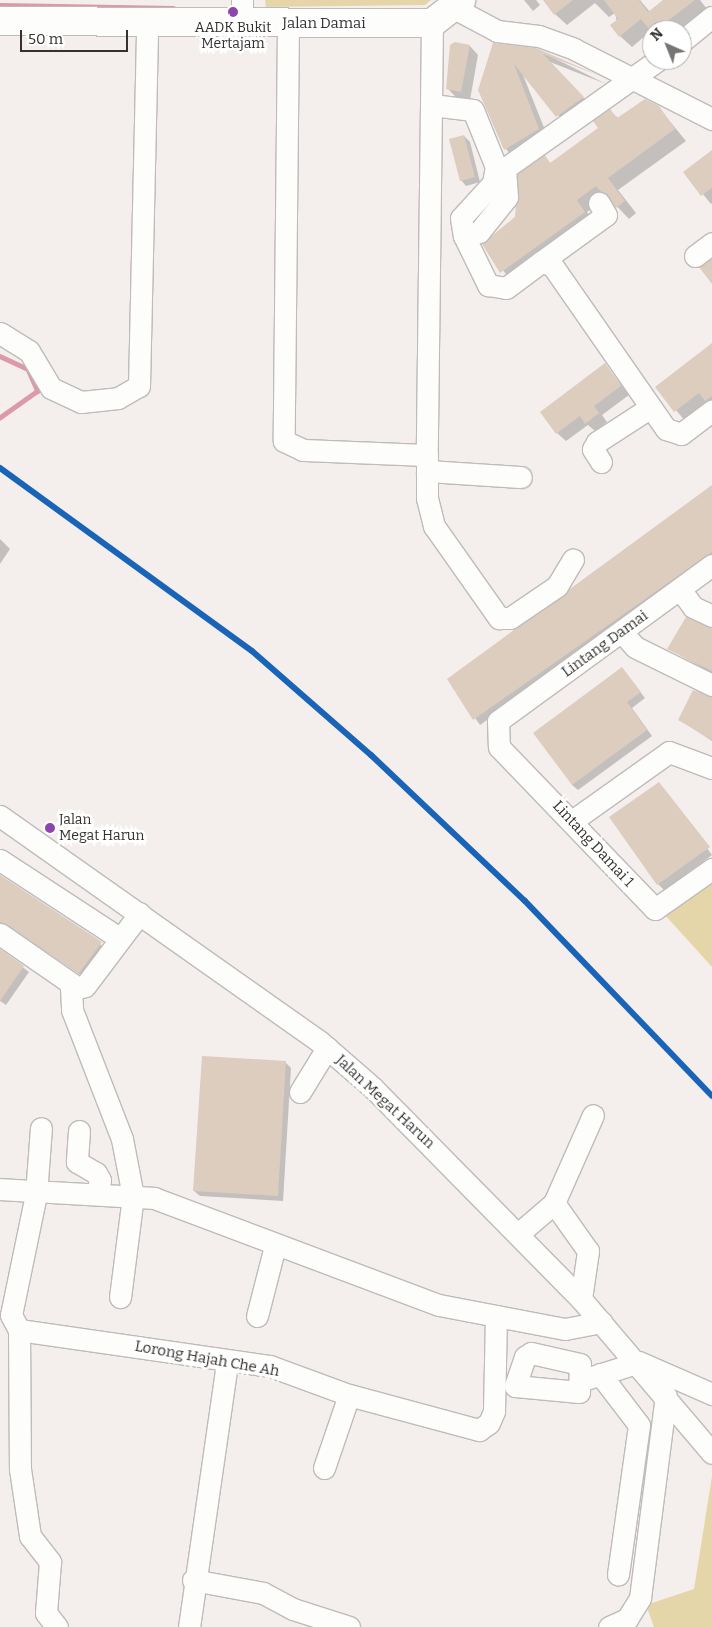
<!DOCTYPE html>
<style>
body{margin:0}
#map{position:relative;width:712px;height:1627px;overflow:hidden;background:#f4efed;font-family:Bitter,serif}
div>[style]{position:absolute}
.green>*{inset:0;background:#e5d6aa}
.shadow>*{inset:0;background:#0003}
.stream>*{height:4.5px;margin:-2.25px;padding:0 2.25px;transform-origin:2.25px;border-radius:2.25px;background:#db99aa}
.building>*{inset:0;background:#dccdbe}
.roads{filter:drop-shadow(1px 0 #bfbbba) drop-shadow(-1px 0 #bfbbba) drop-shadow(0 1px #bfbbba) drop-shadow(0 -1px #bfbbba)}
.minor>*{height:21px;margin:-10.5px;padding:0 10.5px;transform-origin:10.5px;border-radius:10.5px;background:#fdfdfc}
.major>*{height:28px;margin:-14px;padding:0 14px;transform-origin:14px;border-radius:14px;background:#fdfdfc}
.rail-1>*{height:6px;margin:-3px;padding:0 3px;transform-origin:3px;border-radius:3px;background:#1964b7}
.dots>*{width:14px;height:14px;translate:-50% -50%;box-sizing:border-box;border:2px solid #fff;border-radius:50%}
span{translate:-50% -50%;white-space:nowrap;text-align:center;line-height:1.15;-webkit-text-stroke:5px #fff;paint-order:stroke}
.bus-label{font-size:14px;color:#34312f}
.left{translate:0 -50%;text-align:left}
.street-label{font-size:15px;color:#34312f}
.north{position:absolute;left:642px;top:20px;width:50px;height:50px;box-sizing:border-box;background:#fff;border:1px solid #aeadac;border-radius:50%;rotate:316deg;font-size:14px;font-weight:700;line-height:20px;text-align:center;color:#34312f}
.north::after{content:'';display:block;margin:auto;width:18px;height:22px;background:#777472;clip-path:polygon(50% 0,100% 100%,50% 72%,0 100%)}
.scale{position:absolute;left:20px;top:30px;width:108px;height:22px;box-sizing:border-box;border:2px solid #34312f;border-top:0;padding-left:6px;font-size:15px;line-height:18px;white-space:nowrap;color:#34312f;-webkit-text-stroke:4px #fff;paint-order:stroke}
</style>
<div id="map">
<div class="green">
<i style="clip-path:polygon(265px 0,431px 0,425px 5px,266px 7px)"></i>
<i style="clip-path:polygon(712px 884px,712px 967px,665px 915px)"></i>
<i style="clip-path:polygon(712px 1476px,712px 1627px,654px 1627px,646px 1605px,694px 1589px)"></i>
</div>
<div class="shadow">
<i style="clip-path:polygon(524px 0,536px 0,540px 5px,533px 11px)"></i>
<i style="clip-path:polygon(552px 0,640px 0,650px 12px,665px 0,700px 0,710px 13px,682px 30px,652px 30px,632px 47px,620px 36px,615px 13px,609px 17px,595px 3px,567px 25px,555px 14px)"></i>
<i style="clip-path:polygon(493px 44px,536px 49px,606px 84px,550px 62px,593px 108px,568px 126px,523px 75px,549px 140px,516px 160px,506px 149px,479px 90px)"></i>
<i style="clip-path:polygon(452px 46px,470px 46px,478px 55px,470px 100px,456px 97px,447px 88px)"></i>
<i style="clip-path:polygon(658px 107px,686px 141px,618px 190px,636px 213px,629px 219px,608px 197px,587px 212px,596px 224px,513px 284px,484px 244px,516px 217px,545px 157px,551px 164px,600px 128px,610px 111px,618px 118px)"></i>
<i style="clip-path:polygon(464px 136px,470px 142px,480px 182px,466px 186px,461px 180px)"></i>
<i style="clip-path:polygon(712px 151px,712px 203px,711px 204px,685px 172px)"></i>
<i style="clip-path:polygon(712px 344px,712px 405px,687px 423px,656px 387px)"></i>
<i style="clip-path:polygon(605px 365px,629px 395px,602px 415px,607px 422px,595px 431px,588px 425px,566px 441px,557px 433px)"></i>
<i style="clip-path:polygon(712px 487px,712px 561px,480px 725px,448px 679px)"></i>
<i style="clip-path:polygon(0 539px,10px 549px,0 564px)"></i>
<i style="clip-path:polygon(712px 630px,712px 673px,669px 649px)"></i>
<i style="clip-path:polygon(622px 669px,645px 698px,632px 708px,652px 736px,578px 790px,572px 785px)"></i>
<i style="clip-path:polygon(712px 698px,712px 741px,680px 720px)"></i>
<i style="clip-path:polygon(664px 789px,712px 855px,664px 890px,658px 884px)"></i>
<i style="clip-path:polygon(0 877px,107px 949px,85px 978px,14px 929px,0 928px)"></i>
<i style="clip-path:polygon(0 950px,29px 972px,6px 1005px,0 1001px)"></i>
<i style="clip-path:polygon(286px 1063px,291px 1068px,283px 1201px,200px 1196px,194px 1191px)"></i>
</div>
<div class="stream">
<i style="left:0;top:5px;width:173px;rotate:1deg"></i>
<i style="left:0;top:356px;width:31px;rotate:25deg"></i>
<i style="left:28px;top:369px;width:24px;rotate:66deg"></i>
<i style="left:38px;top:391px;width:47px;rotate:144.6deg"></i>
</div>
<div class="building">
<i style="clip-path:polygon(543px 0,573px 0,554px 15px)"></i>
<i style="clip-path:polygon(604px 0,639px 0,648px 12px,663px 0,695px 0,652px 33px,641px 19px,619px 37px,610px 25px,618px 19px)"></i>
<i style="clip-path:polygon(455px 42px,470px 45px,461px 92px,446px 89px,450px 45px)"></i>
<i style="clip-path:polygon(493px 43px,536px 48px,600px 76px,543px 54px,584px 97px,556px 117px,514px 64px,539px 129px,504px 150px,478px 90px)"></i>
<i style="clip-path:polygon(645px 99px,659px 106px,675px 129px,608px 178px,625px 201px,616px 208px,596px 186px,577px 200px,585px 212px,500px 273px,482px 244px,515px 217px,518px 174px,545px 155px,550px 163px,598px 128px,593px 121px,610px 109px,617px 118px)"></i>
<i style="clip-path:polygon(464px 135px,475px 177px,460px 181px,449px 139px)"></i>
<i style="clip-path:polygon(712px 150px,712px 188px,701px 196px,683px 172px)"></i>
<i style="clip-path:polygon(712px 259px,712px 284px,699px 267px)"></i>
<i style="clip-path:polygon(712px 343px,712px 396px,705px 401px,699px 393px,674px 412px,655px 387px)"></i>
<i style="clip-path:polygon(605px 363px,621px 386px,594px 406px,599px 413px,585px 424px,580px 416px,556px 434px,540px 412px)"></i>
<i style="clip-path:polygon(712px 485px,712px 552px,473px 720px,447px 679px)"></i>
<i style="clip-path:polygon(686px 617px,712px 628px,712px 671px,667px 649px)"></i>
<i style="clip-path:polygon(622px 667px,641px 692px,627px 702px,647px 730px,572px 785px,533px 733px)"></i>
<i style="clip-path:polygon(693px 690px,712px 697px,712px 740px,678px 720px)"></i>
<i style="clip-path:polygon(659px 782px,710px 847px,657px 885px,609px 817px)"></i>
<i style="clip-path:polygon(0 875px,102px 942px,79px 973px,0 922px)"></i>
<i style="clip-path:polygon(0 949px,24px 966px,0 1001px)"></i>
<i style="clip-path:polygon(202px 1056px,286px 1061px,278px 1196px,193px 1191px)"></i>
</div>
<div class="roads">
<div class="minor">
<i style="left:242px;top:0;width:24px;rotate:90deg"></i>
<i style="left:454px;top:8px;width:49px;rotate:28.1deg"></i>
<i style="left:497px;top:31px;width:42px;rotate:6.8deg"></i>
<i style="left:539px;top:36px;width:37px;rotate:20deg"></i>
<i style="left:574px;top:49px;width:155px;rotate:26.9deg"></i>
<i style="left:432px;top:23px;width:432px;rotate:90.7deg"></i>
<i style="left:427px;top:455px;width:43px;rotate:90deg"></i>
<i style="left:427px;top:498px;width:29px;rotate:76deg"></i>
<i style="left:434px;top:526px;width:113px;rotate:54.8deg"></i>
<i style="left:499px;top:618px;width:11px"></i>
<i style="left:510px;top:618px;width:57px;rotate:-34.2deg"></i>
<i style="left:557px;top:586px;width:31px;rotate:-59deg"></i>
<i style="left:288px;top:25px;width:416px;rotate:90.6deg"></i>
<i style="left:284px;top:441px;width:21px;rotate:25deg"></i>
<i style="left:303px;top:450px;width:124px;rotate:2.3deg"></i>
<i style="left:682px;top:41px;width:38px;rotate:-39deg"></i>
<i style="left:432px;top:105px;width:41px;rotate:7deg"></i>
<i style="left:473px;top:110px;width:61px;rotate:68deg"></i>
<i style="left:496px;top:167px;width:16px;rotate:101deg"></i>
<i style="left:493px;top:183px;width:47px;rotate:132.4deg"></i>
<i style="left:461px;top:218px;width:18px;rotate:81deg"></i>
<i style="left:464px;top:236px;width:55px;rotate:63.9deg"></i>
<i style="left:488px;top:285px;width:18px;rotate:9deg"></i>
<i style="left:506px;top:288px;width:44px;rotate:-36.6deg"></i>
<i style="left:541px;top:262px;width:11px;rotate:15deg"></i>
<i style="left:552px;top:265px;width:200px;rotate:55.2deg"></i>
<i style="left:666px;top:429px;width:16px;rotate:18deg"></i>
<i style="left:681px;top:434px;width:39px;rotate:-37deg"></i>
<i style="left:497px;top:174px;width:197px;rotate:-35.3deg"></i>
<i style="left:464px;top:236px;width:16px;rotate:-15deg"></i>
<i style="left:479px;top:232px;width:45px;rotate:-51.3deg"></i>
<i style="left:507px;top:197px;width:28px;rotate:-94deg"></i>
<i style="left:695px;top:256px;width:21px;rotate:-37deg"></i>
<i style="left:541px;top:262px;width:80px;rotate:-35.9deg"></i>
<i style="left:606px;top:215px;width:14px;rotate:-120deg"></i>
<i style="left:0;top:333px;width:34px;rotate:32deg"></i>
<i style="left:29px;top:351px;width:43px;rotate:59.3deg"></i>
<i style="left:51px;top:388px;width:33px;rotate:25deg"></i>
<i style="left:81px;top:402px;width:37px;rotate:-6deg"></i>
<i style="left:118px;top:398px;width:24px;rotate:-30deg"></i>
<i style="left:139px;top:386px;width:363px;rotate:-88.7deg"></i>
<i style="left:601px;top:462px;width:15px;rotate:-122deg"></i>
<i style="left:593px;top:449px;width:8px;rotate:-60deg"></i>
<i style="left:597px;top:442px;width:64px;rotate:-32.9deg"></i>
<i style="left:427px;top:471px;width:94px;rotate:3.7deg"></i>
<i style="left:712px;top:565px;width:265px;rotate:143.9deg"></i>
<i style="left:498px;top:721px;width:26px;rotate:88deg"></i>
<i style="left:499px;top:747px;width:225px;rotate:46.1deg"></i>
<i style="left:655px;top:909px;width:70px;rotate:-35.1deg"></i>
<i style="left:680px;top:589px;width:22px;rotate:54deg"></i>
<i style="left:693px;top:607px;width:21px;rotate:25deg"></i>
<i style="left:622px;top:632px;width:20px;rotate:49deg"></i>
<i style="left:635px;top:647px;width:86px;rotate:26.3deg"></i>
<i style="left:0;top:816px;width:390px;rotate:35.2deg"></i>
<i style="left:319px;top:1041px;width:72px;rotate:41deg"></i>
<i style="left:373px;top:1088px;width:296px;rotate:45.4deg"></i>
<i style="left:581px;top:1299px;width:202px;rotate:49.6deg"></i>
<i style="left:572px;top:821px;width:119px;rotate:-35.4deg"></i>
<i style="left:669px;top:752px;width:46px;rotate:20.4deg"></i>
<i style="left:0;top:860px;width:142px;rotate:33.2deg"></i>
<i style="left:0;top:934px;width:95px;rotate:34.7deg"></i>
<i style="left:78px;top:988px;width:7px;rotate:-16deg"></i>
<i style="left:85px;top:986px;width:91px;rotate:-53deg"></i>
<i style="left:71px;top:988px;width:22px;rotate:87deg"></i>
<i style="left:72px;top:1010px;width:138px;rotate:68.8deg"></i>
<i style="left:122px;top:1139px;width:58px;rotate:79.1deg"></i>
<i style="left:133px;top:1196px;width:102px;rotate:97.3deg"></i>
<i style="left:300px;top:1092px;width:52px;rotate:-58.5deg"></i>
<i style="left:79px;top:1131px;width:31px;rotate:94deg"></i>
<i style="left:77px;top:1162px;width:22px;rotate:30deg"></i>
<i style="left:96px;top:1173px;width:8px;rotate:60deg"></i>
<i style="left:100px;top:1180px;width:14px;rotate:102deg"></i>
<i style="left:0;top:1189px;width:154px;rotate:3.3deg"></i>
<i style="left:154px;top:1198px;width:304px;rotate:20.6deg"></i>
<i style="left:439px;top:1305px;width:128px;rotate:10.8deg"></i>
<i style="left:565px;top:1329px;width:37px;rotate:-11deg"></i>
<i style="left:518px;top:1234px;width:48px;rotate:-40.7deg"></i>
<i style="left:581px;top:1299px;width:49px;rotate:-81.7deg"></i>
<i style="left:588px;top:1251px;width:59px;rotate:-125.3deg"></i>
<i style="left:554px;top:1203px;width:96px;rotate:-66.1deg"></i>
<i style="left:257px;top:1316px;width:72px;rotate:-75.6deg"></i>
<i style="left:19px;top:1330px;width:254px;rotate:8.2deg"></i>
<i style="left:270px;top:1366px;width:84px;rotate:20.2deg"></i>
<i style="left:349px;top:1395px;width:135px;rotate:15.1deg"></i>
<i style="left:479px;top:1430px;width:12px;rotate:-35deg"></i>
<i style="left:489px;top:1423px;width:13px;rotate:-67deg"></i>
<i style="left:494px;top:1411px;width:95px;rotate:-88.8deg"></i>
<i style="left:19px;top:1330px;width:139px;rotate:89.6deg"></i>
<i style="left:20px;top:1469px;width:68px;rotate:81.5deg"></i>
<i style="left:30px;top:1536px;width:33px;rotate:52deg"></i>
<i style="left:50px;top:1562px;width:51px;rotate:94.5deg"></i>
<i style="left:46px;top:1613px;width:18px;rotate:52deg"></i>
<i style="left:19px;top:1330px;width:17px;rotate:-118deg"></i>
<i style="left:11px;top:1315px;width:124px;rotate:-78.3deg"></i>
<i style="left:36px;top:1194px;width:66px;rotate:-85.7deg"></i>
<i style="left:531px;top:1353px;width:50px;rotate:12.7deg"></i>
<i style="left:580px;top:1364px;width:28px;rotate:92deg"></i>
<i style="left:579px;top:1392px;width:64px;rotate:-174.6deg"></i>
<i style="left:515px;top:1386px;width:31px;rotate:-71deg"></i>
<i style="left:525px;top:1357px;width:7px;rotate:-34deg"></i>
<i style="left:600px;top:1374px;width:64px;rotate:52.6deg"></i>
<i style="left:639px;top:1425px;width:151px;rotate:98deg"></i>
<i style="left:589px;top:1378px;width:52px;rotate:-17.7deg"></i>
<i style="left:639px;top:1362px;width:80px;rotate:23.7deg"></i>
<i style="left:324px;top:1468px;width:77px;rotate:-71.1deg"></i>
<i style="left:193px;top:1580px;width:71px;rotate:10.5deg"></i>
<i style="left:263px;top:1593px;width:34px;rotate:28deg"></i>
<i style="left:293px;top:1609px;width:59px;rotate:17.8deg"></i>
<i style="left:189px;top:1627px;width:267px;rotate:-81.8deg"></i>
<i style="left:609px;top:1627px;width:20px;rotate:-24deg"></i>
<i style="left:627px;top:1619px;width:25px;rotate:-58deg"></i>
<i style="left:640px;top:1598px;width:204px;rotate:-82.7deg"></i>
</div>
<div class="major">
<i style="left:0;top:21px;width:432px;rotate:0.3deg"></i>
<i style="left:432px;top:23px;width:37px;rotate:-38deg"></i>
</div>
</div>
<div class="rail-1">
<i style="left:0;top:468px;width:311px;rotate:36deg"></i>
<i style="left:252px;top:651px;width:158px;rotate:41.2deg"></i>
<i style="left:371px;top:755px;width:212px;rotate:43.5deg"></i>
<i style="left:525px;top:901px;width:270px;rotate:46.2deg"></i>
</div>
<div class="dots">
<i style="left:233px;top:12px;background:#8e44ad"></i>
<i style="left:50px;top:828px;background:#8e44ad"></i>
</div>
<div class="bus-label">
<span style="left:233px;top:36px">AADK Bukit<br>Mertajam</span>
<span class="left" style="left:59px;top:828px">Jalan<br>Megat Harun</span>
</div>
<div class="street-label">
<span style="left:324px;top:24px">Jalan Damai</span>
<span style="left:605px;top:644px;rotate:-36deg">Lintang Damai</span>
<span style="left:593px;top:844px;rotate:47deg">Lintang Damai 1</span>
<span style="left:385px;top:1102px;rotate:43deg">Jalan Megat Harun</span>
<span style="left:207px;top:1359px;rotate:10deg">Lorong Hajah Che Ah</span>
</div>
<div class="north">N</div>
<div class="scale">50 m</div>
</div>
